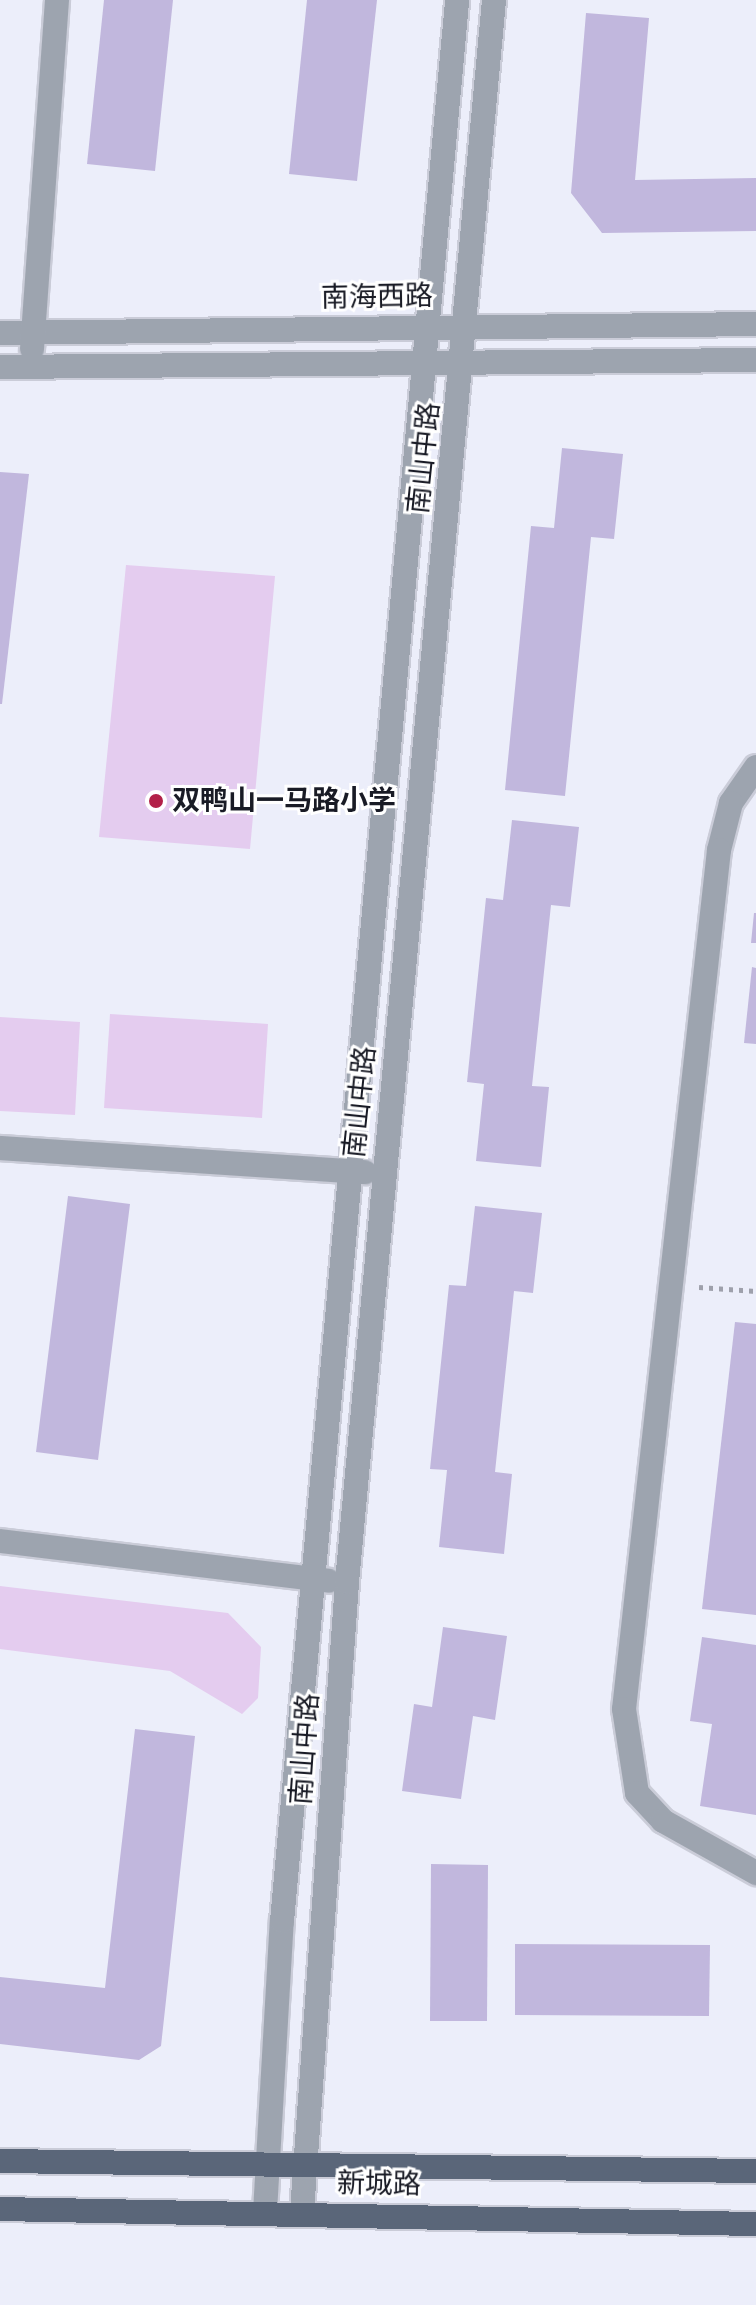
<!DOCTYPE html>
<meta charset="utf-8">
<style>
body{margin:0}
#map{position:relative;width:756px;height:2305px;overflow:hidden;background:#eceefa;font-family:"Nunito Sans","Noto Sans SC",sans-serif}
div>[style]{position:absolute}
.green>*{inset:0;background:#e4ccef}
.building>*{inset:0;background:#c1b7dd}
.path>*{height:5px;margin-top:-2.5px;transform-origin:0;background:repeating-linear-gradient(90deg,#9ea0ab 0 4px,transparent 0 10px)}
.roads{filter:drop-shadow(2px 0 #caccd8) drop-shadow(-2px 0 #caccd8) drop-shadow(0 2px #caccd8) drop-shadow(0 -2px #caccd8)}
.minor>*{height:24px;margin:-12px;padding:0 12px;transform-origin:12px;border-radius:12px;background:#9da4af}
.major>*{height:24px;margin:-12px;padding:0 12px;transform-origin:12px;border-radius:12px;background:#5a6679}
.dots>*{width:22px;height:22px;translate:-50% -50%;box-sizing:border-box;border:4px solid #fff;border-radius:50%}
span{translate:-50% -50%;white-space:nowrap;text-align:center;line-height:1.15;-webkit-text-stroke:6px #fff;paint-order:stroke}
.street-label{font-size:28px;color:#191b25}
.poi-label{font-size:28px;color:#191b25;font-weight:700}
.left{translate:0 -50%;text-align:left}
</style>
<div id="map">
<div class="green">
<i style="clip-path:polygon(126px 565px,275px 576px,250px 849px,99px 837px)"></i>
<i style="clip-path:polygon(110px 1014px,268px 1024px,262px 1118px,104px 1108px)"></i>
<i style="clip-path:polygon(0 1017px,80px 1022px,75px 1115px,0 1111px)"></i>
<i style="clip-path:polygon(0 1586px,228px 1613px,261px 1647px,258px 1698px,242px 1714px,170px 1671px,0 1649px)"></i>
</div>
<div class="building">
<i style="clip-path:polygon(104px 0,173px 0,155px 171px,87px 164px)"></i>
<i style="clip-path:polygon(307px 0,377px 0,357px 181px,289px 174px)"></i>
<i style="clip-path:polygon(586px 13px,649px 18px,635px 180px,756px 178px,756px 231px,602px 233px,571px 193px)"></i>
<i style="clip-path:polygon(562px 448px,623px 454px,614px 539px,591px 537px,565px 796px,505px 790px,531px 526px,554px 528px)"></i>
<i style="clip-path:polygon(0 472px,29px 474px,2px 704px,0 704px)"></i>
<i style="clip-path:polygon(512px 820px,579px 827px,570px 907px,551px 905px,532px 1086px,549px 1087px,541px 1167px,476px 1161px,484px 1084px,467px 1082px,486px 898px,503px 900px)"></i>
<i style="clip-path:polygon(754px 913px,756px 913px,756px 943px,751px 943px)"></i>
<i style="clip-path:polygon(752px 967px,756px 968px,756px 1044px,744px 1043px)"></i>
<i style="clip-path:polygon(68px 1196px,130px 1204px,98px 1460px,36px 1452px)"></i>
<i style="clip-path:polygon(475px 1206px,542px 1213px,533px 1293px,514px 1291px,495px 1472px,512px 1474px,504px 1554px,439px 1547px,447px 1470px,430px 1469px,449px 1285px,466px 1286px)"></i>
<i style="clip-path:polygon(735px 1322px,756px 1324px,756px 1615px,702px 1609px)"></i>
<i style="clip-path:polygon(443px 1627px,507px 1636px,495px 1720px,473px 1716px,461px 1799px,402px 1791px,414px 1704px,432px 1707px)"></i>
<i style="clip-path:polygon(702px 1637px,756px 1645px,756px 1815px,700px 1806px,712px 1724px,690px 1721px)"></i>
<i style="clip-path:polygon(135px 1729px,195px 1736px,161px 2046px,139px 2060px,0 2044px,0 1977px,105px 1988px)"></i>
<i style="clip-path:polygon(431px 1864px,488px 1865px,487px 2021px,430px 2021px)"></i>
<i style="clip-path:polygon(515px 1944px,710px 1945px,709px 2016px,515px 2015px)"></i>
</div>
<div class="path">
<i style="left:699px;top:1287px;width:57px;rotate:4deg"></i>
</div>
<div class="roads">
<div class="minor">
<i style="left:0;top:333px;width:756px;rotate:-0.68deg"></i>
<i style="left:32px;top:349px;width:350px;rotate:-85.9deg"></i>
<i style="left:0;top:367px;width:756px;rotate:-0.53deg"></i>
<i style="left:756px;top:767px;width:44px;rotate:124.8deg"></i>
<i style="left:731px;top:803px;width:49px;rotate:104.3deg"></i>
<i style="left:719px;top:850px;width:864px;rotate:96.31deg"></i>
<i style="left:624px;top:1709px;width:85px;rotate:81.2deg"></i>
<i style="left:637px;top:1793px;width:38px;rotate:47deg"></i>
<i style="left:663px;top:1821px;width:107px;rotate:29.2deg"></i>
<i style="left:0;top:1148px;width:366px;rotate:3.8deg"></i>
<i style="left:0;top:1541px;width:331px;rotate:6.9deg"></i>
<i style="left:265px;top:2212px;width:291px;rotate:-86.7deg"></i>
<i style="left:282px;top:1921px;width:1929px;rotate:-84.79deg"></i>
<i style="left:302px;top:2212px;width:632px;rotate:-85.91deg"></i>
<i style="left:347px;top:1582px;width:1589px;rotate:-84.69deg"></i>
</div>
<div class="major">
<i style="left:0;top:2161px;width:756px;rotate:0.76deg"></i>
<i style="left:0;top:2209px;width:756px;rotate:1.14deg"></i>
</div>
</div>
<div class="dots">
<i style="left:156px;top:801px;background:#b22048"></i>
</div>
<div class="street-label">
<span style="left:377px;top:297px;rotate:-1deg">南海西路</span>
<span style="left:424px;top:458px;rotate:-84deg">南山中路</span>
<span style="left:360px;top:1102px;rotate:-84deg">南山中路</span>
<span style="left:305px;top:1749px;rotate:-86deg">南山中路</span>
<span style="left:379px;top:2184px;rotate:1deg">新城路</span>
</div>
<div class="poi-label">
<span class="left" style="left:172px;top:801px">双鸭山一马路小学</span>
</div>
</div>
